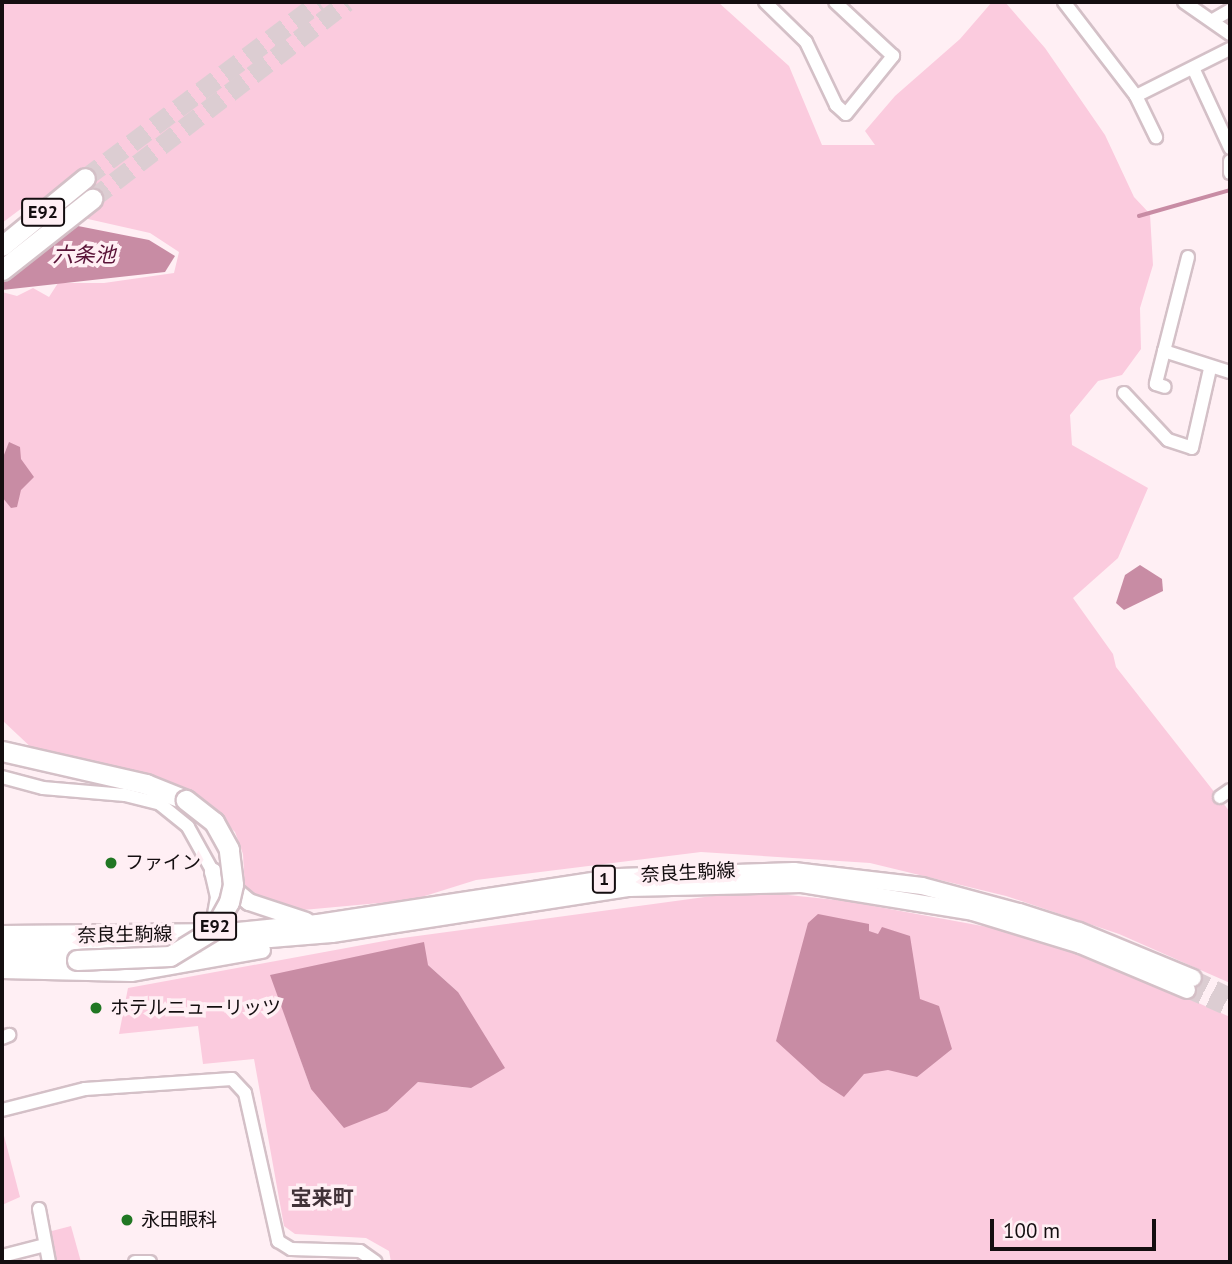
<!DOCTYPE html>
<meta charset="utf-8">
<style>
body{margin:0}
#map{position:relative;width:1232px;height:1264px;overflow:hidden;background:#ffeff4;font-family:"PT Sans","Noto Sans JP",sans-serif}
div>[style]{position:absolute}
.green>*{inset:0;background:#fbcbde}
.water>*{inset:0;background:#c88ca4}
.stream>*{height:3.5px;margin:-1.75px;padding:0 1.75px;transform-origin:1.75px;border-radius:1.75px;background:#c88ca4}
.major-tunnel>*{height:16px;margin-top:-8px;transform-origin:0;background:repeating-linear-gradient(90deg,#dccdd2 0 16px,transparent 0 24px)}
.highway-tunnel>*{height:19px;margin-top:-9.5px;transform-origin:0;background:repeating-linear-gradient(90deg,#dccdd2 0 19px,transparent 0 29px)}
.roads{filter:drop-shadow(2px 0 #d4c0c7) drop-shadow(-2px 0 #d4c0c7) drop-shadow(0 2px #d4c0c7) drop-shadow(0 -2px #d4c0c7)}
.minor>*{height:12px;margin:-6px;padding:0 6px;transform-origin:6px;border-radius:6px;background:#fff}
.major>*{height:16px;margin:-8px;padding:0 8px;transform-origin:8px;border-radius:8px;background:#fff}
.highway>*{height:19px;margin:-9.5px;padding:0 9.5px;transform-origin:9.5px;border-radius:9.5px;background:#fff}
.bridges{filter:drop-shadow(2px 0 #d4c0c7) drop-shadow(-2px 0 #d4c0c7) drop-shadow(0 2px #d4c0c7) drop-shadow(0 -2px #d4c0c7)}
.highway-bridge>*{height:19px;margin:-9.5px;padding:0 9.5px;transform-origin:9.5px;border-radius:9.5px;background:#fff}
.dots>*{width:19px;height:19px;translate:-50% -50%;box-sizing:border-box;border:4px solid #ffeff4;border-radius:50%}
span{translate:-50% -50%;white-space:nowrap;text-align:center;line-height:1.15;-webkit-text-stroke:7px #ffeff4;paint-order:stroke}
.shield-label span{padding:2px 5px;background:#ffeff4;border:2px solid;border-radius:5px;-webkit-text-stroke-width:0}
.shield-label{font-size:18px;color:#140e10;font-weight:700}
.poi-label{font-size:19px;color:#140e10}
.left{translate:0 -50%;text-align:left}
.street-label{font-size:19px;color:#140e10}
.water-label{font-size:21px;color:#591237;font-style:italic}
.neighbourhood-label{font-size:21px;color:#413238;font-weight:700}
.frame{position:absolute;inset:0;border:4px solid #140e10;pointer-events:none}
.scale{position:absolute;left:990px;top:1219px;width:166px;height:32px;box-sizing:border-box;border:4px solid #140e10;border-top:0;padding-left:9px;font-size:21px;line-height:24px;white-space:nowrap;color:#140e10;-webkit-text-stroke:5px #ffeff4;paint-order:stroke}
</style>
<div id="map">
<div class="green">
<i style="clip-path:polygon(2px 2px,718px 2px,789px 66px,822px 145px,875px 145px,865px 131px,895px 96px,960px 39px,992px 2px,1005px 2px,1045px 48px,1105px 135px,1134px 197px,1150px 214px,1153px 265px,1140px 308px,1141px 349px,1122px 375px,1098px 381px,1070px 415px,1072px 445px,1148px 488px,1118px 558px,1073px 598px,1113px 654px,1116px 667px,1230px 812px,1230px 983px,1119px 934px,1006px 896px,870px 863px,701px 852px,476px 880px,412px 900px,292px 911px,245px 891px,243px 854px,235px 832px,203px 801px,157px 778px,35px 751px,2px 720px,2px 292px,17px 296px,33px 288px,49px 297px,58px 283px,104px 283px,174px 273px,179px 252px,150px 233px,26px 205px,2px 223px)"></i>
<i style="clip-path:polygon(evenodd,749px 891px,846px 901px,1004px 930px,1108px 963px,1230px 1017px,1230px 1262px,391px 1262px,389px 1251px,366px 1238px,295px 1234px,284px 1226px,254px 1059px,203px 1064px,198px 1026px,119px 1034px,128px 988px,395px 939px,749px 891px,428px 965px,458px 992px,471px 1088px,418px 1082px,410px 1088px,311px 1089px,271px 975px,428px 965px)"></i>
<i style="clip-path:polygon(2px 1128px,20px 1197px,2px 1205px)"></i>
<i style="clip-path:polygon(71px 1226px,81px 1262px,55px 1262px,48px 1232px)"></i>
</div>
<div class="water">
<i style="clip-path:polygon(78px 226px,149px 240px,175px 256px,165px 272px,2px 290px,2px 283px)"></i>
<i style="clip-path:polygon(9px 442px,20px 447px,21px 459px,34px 477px,21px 490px,17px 507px,11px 508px,2px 497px,2px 460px)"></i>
<i style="clip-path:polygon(1140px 565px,1162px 579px,1163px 591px,1124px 610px,1116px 603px,1125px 575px)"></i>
<i style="clip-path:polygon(818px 914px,869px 924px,869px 931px,878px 934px,882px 927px,910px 936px,920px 999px,939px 1006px,952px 1049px,917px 1077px,888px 1070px,864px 1074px,844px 1097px,821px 1082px,776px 1041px,808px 923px)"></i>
<i style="clip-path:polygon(424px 942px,428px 965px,458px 992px,505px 1068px,471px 1088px,418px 1082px,387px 1111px,344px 1128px,311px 1089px,270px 975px)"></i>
</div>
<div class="stream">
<i style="left:1139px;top:216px;width:95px;rotate:-15.9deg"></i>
</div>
<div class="major-tunnel">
<i style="left:1193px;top:978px;width:41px;rotate:25.9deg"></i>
<i style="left:1187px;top:990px;width:47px;rotate:23.8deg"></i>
</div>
<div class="highway-tunnel">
<i style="left:85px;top:178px;width:293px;rotate:-36.9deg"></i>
<i style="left:92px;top:199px;width:322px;rotate:-37.7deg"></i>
</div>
<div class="roads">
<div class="minor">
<i style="left:765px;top:2px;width:57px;rotate:44.3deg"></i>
<i style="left:806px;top:42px;width:70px;rotate:64.5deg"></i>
<i style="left:836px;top:105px;width:13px;rotate:42deg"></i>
<i style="left:846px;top:114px;width:75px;rotate:-51deg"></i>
<i style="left:893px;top:56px;width:79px;rotate:-137deg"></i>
<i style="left:1064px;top:2px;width:118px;rotate:52.5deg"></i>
<i style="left:1136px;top:96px;width:105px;rotate:-26.6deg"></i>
<i style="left:1184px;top:2px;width:56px;rotate:34.8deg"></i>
<i style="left:1213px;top:20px;width:20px;rotate:-30deg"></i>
<i style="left:1194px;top:70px;width:86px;rotate:65.2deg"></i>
<i style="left:1136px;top:96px;width:46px;rotate:64deg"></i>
<i style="left:1230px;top:161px;width:12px;rotate:90deg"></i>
<i style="left:1188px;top:257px;width:97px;rotate:104.3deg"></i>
<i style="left:1164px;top:351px;width:69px;rotate:17.7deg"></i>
<i style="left:1164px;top:351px;width:34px;rotate:104deg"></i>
<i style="left:1156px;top:384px;width:9px;rotate:18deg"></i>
<i style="left:1124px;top:393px;width:64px;rotate:46.9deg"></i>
<i style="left:1168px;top:440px;width:25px;rotate:18deg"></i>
<i style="left:1192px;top:448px;width:81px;rotate:-77.2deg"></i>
<i style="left:2px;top:777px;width:42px;rotate:15deg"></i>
<i style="left:43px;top:788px;width:82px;rotate:4.9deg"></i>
<i style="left:125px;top:795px;width:36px;rotate:14deg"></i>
<i style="left:160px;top:804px;width:36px;rotate:39deg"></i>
<i style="left:188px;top:827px;width:51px;rotate:60.9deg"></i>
<i style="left:1220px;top:797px;width:12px;rotate:-35deg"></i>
<i style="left:2px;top:1038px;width:8px;rotate:-23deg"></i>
<i style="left:2px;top:1110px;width:86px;rotate:-14.2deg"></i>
<i style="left:85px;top:1089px;width:147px;rotate:-3.9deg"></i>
<i style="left:232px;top:1079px;width:19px;rotate:47deg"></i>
<i style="left:245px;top:1093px;width:152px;rotate:77.4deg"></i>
<i style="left:278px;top:1241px;width:15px;rotate:32deg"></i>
<i style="left:291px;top:1249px;width:69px;rotate:1.7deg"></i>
<i style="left:360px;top:1251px;width:19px;rotate:35deg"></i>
<i style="left:39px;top:1209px;width:54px;rotate:79.3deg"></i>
<i style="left:2px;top:1256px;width:44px;rotate:-14.3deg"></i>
<i style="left:135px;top:1262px;width:15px"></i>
</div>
<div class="major">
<i style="left:215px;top:920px;width:23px;rotate:-80deg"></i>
<i style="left:219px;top:897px;width:26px;rotate:-103deg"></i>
<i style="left:213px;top:872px;width:47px;rotate:39.8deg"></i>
<i style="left:249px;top:902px;width:60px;rotate:18.4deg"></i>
<i style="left:2px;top:934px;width:226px;rotate:-0.5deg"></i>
<i style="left:228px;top:932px;width:90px;rotate:-5.7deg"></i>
<i style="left:318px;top:923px;width:304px;rotate:-8.7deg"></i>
<i style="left:619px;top:877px;width:175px;rotate:-2deg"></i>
<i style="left:794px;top:871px;width:129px;rotate:6.7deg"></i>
<i style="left:922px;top:886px;width:100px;rotate:15deg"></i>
<i style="left:1019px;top:912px;width:63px;rotate:17.6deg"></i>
<i style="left:1079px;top:931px;width:123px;rotate:22.4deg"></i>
<i style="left:2px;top:945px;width:154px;rotate:1.1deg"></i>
<i style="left:185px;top:946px;width:147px;rotate:-4.7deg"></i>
<i style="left:332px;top:934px;width:301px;rotate:-8.8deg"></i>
<i style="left:629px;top:888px;width:173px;rotate:-1.3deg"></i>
<i style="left:802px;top:884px;width:173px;rotate:9.3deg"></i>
<i style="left:973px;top:912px;width:112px;rotate:17.1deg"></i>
<i style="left:1080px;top:945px;width:116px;rotate:22.8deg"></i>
<i style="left:2px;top:970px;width:129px;rotate:1.3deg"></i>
<i style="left:131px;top:973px;width:133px;rotate:-10deg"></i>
</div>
<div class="highway">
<i style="left:2px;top:246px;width:107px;rotate:-39.3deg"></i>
<i style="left:2px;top:270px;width:115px;rotate:-38.3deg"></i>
<i style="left:2px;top:751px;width:148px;rotate:12.9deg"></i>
<i style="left:146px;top:784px;width:43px;rotate:21.8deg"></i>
<i style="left:2px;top:958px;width:75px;rotate:1.5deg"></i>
</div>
</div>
<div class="bridges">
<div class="highway-bridge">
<i style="left:77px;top:960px;width:93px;rotate:-2.5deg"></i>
<i style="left:170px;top:956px;width:52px;rotate:-31.5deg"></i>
<i style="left:214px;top:929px;width:31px;rotate:-61deg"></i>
<i style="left:229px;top:902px;width:18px;rotate:-77deg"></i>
<i style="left:233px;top:884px;width:35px;rotate:-97deg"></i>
<i style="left:229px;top:849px;width:31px;rotate:-119deg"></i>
<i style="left:214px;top:822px;width:36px;rotate:-142deg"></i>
</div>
</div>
<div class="dots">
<i style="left:111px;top:863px;background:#217723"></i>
<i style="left:96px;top:1008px;background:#217723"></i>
<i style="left:127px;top:1220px;background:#217723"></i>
</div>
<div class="shield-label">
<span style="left:43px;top:212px">E92</span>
<span style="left:604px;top:879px">1</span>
<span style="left:215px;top:926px">E92</span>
</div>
<div class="poi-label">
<span class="left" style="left:125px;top:863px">ファイン</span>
<span class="left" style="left:110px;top:1008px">ホテルニューリッツ</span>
<span class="left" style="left:141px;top:1220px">永田眼科</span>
</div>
<div class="street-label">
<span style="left:688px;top:873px;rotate:-3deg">奈良生駒線</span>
<span style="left:125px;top:935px;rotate:-1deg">奈良生駒線</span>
</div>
<div class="water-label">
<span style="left:84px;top:255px">六条池</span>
</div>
<div class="neighbourhood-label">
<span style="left:322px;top:1198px">宝来町</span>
</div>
<div class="frame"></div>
<div class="scale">100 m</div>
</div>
